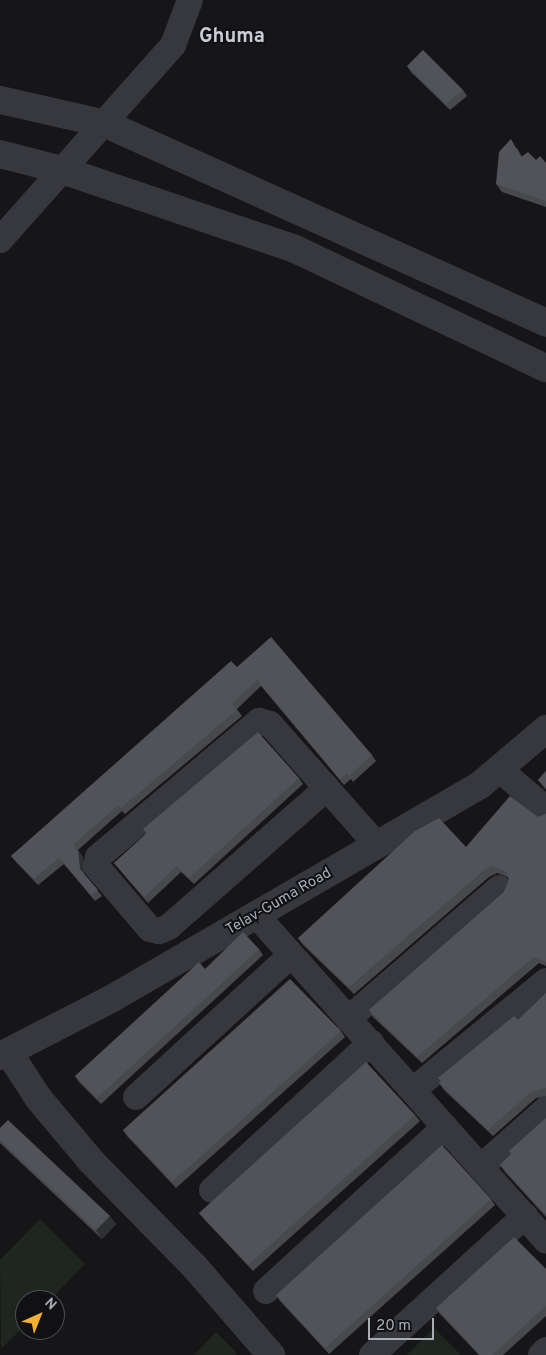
<!DOCTYPE html>
<style>
body{margin:0}
#map{position:relative;width:546px;height:1355px;overflow:hidden;background:#161618;font-family:Overpass,sans-serif}
div>[style]{position:absolute}
.green>*{inset:0;background:#1e261f}
.minor>*{height:26px;margin:-13px;padding:0 13px;transform-origin:13px;border-radius:13px;background:#37383d}
.tertiary>*{height:28px;margin:-14px;padding:0 14px;transform-origin:14px;border-radius:14px;background:#37383d}
.wall>*{inset:0;background:#47494d}
.shaded-wall>*{inset:0;background:#2f3033}
.building>*{inset:0;background:#525359}
span{translate:-50% -50%;white-space:nowrap;text-align:center;line-height:1.15;-webkit-text-stroke:4px #111113;paint-order:stroke}
.street-label{font-size:15px;color:#a8adb8}
.district-label{font-size:20px;color:#c9ccd4;font-weight:700}
.north{position:absolute;left:15px;top:1290px;width:50px;height:50px;box-sizing:border-box;background:#111113;border:1px solid #4d4f55;border-radius:50%;rotate:44deg;font-size:14px;font-weight:700;line-height:20px;text-align:center;color:#a8adb8}
.north::after{content:'';display:block;margin:auto;width:18px;height:22px;background:#f2b134;clip-path:polygon(50% 0,100% 100%,50% 72%,0 100%)}
.scale{position:absolute;left:368px;top:1318px;width:66px;height:22px;box-sizing:border-box;border:2px solid #a8adb8;border-top:0;padding-left:6px;font-size:15px;line-height:18px;white-space:nowrap;color:#a8adb8;-webkit-text-stroke:4px #111113;paint-order:stroke}
</style>
<div id="map">
<div class="green">
<i style="clip-path:polygon(40px 1219px,85px 1264px,50px 1300px,25px 1300px,25px 1325px,1px 1349px,0 1260px)"></i>
<i style="clip-path:polygon(434px 1328px,461px 1355px,407px 1355px)"></i>
<i style="clip-path:polygon(216px 1332px,237px 1353px,235px 1355px,194px 1355px)"></i>
</div>
<div class="minor">
<i style="left:0;top:240px;width:261px;rotate:-48.4deg"></i>
<i style="left:173px;top:45px;width:48px;rotate:-69.3deg"></i>
<i style="left:499px;top:769px;width:62px;rotate:40.4deg"></i>
<i style="left:327px;top:788px;width:210px;rotate:138.7deg"></i>
<i style="left:169px;top:927px;width:11px;rotate:158deg"></i>
<i style="left:159px;top:931px;width:9px;rotate:-167deg"></i>
<i style="left:150px;top:929px;width:83px;rotate:-130.6deg"></i>
<i style="left:96px;top:866px;width:9px;rotate:-77deg"></i>
<i style="left:98px;top:857px;width:211px;rotate:-40.2deg"></i>
<i style="left:259px;top:721px;width:11px;rotate:15deg"></i>
<i style="left:270px;top:724px;width:162px;rotate:48.5deg"></i>
<i style="left:256px;top:915px;width:436px;rotate:48.3deg"></i>
<i style="left:348px;top:1019px;width:200px;rotate:-40.9deg"></i>
<i style="left:413px;top:1090px;width:172px;rotate:-39.3deg"></i>
<i style="left:136px;top:1097px;width:210px;rotate:-42.5deg"></i>
<i style="left:481px;top:1167px;width:87px;rotate:-41.7deg"></i>
<i style="left:212px;top:1190px;width:217px;rotate:-42.8deg"></i>
<i style="left:266px;top:1291px;width:243px;rotate:-42.5deg"></i>
<i style="left:372px;top:1355px;width:207px;rotate:-42.3deg"></i>
<i style="left:541px;top:1355px;width:7px;rotate:-45deg"></i>
</div>
<div class="tertiary">
<i style="left:0;top:100px;width:109px;rotate:12.8deg"></i>
<i style="left:106px;top:124px;width:483px;rotate:24.3deg"></i>
<i style="left:0;top:154px;width:64px;rotate:14.5deg"></i>
<i style="left:62px;top:170px;width:246px;rotate:18.7deg"></i>
<i style="left:295px;top:249px;width:278px;rotate:25.4deg"></i>
<i style="left:9px;top:1053px;width:55px;rotate:56.9deg"></i>
<i style="left:39px;top:1099px;width:81px;rotate:50deg"></i>
<i style="left:91px;top:1161px;width:147px;rotate:45.6deg"></i>
<i style="left:194px;top:1266px;width:118px;rotate:49.1deg"></i>
<i style="left:0;top:1056px;width:125px;rotate:-27.2deg"></i>
<i style="left:111px;top:999px;width:427px;rotate:-30.1deg"></i>
<i style="left:480px;top:785px;width:87px;rotate:-40.3deg"></i>
</div>
<div class="wall">
<i style="clip-path:polygon(407px 66px,463px 90px,467px 96px,450px 110px,411px 72px)"></i>
<i style="clip-path:polygon(517px 148px,522px 157px,546px 163px,546px 207px,502px 192px,496px 184px)"></i>
<i style="clip-path:polygon(237px 667px,372px 755px,376px 761px,353px 782px,351px 779px,344px 785px,261px 686px,237px 709px,242px 716px,125px 814px,122px 811px,78px 850px,83px 857px,84px 874px,102px 896px,95px 901px,64px 864px,38px 885px,16px 862px,11px 856px)"></i>
<i style="clip-path:polygon(546px 771px,546px 790px,538px 780px)"></i>
<i style="clip-path:polygon(299px 778px,303px 784px,194px 884px,181px 872px,148px 903px,119px 869px,114px 863px,146px 834px,143px 829px)"></i>
<i style="clip-path:polygon(546px 814px,546px 966px,539px 963px,422px 1063px,373px 1017px,369px 1010px,504px 892px,509px 879px,508px 877px,497px 873px,489px 877px,354px 994px,303px 945px,298px 938px,466px 847px,538px 817px)"></i>
<i style="clip-path:polygon(259px 949px,263px 955px,101px 1104px,79px 1082px,75px 1076px,205px 969px)"></i>
<i style="clip-path:polygon(546px 993px,546px 1096px,536px 1098px,493px 1136px,444px 1090px,439px 1083px,441px 1082px,438px 1078px,518px 1020px)"></i>
<i style="clip-path:polygon(341px 1031px,345px 1037px,176px 1188px,127px 1136px,123px 1130px)"></i>
<i style="clip-path:polygon(415px 1115px,420px 1121px,253px 1271px,204px 1219px,199px 1213px)"></i>
<i style="clip-path:polygon(546px 1118px,546px 1217px,505px 1172px,500px 1165px,511px 1154px,509px 1151px)"></i>
<i style="clip-path:polygon(0 1128px,116px 1224px,102px 1239px,0 1143px)"></i>
<i style="clip-path:polygon(491px 1199px,495px 1205px,329px 1354px,280px 1301px,276px 1295px)"></i>
<i style="clip-path:polygon(546px 1269px,546px 1316px,503px 1355px,479px 1355px,440px 1314px,436px 1308px)"></i>
</div>
<div class="shaded-wall">
<i style="clip-path:polygon(78px 851px,83px 857px,84px 875px,80px 869px)"></i>
<i style="clip-path:polygon(110px 1216px,116px 1224px,102px 1239px,96px 1230px)"></i>
</div>
<div class="building">
<i style="clip-path:polygon(423px 50px,463px 90px,446px 104px,407px 66px)"></i>
<i style="clip-path:polygon(511px 139px,521px 157px,528px 152px,536px 160px,540px 156px,546px 163px,546px 201px,496px 184px,499px 152px)"></i>
<i style="clip-path:polygon(271px 637px,372px 755px,349px 776px,347px 773px,340px 779px,257px 680px,232px 704px,237px 710px,121px 808px,118px 805px,73px 845px,78px 851px,80px 869px,98px 890px,91px 895px,59px 858px,34px 879px,11px 856px,231px 661px,237px 667px)"></i>
<i style="clip-path:polygon(258px 732px,299px 778px,189px 878px,177px 866px,144px 897px,114px 863px,147px 833px,143px 829px)"></i>
<i style="clip-path:polygon(546px 771px,546px 788px,538px 780px)"></i>
<i style="clip-path:polygon(510px 796px,538px 817px,546px 814px,546px 962px,534px 957px,417px 1057px,369px 1010px,504px 892px,509px 879px,505px 871px,492px 866px,484px 870px,349px 987px,298px 938px,415px 831px,439px 818px,466px 847px)"></i>
<i style="clip-path:polygon(243px 932px,259px 949px,97px 1098px,75px 1076px,199px 962px,205px 969px)"></i>
<i style="clip-path:polygon(290px 979px,341px 1031px,172px 1182px,123px 1130px)"></i>
<i style="clip-path:polygon(546px 993px,546px 1088px,532px 1091px,488px 1130px,439px 1083px,441px 1081px,438px 1078px,514px 1016px,518px 1020px)"></i>
<i style="clip-path:polygon(366px 1062px,415px 1115px,248px 1265px,199px 1213px)"></i>
<i style="clip-path:polygon(546px 1118px,546px 1215px,500px 1165px,511px 1154px,509px 1151px)"></i>
<i style="clip-path:polygon(8px 1120px,110px 1216px,96px 1230px,0 1140px,0 1128px)"></i>
<i style="clip-path:polygon(442px 1145px,491px 1199px,325px 1348px,276px 1295px)"></i>
<i style="clip-path:polygon(514px 1237px,546px 1269px,546px 1306px,492px 1355px,480px 1355px,436px 1308px)"></i>
</div>
<div class="street-label">
<span style="left:279px;top:902px;rotate:-30deg">Telav-Guma Road</span>
</div>
<div class="district-label">
<span style="left:232px;top:37px">Ghuma</span>
</div>
<div class="north">N</div>
<div class="scale">20 m</div>
</div>
